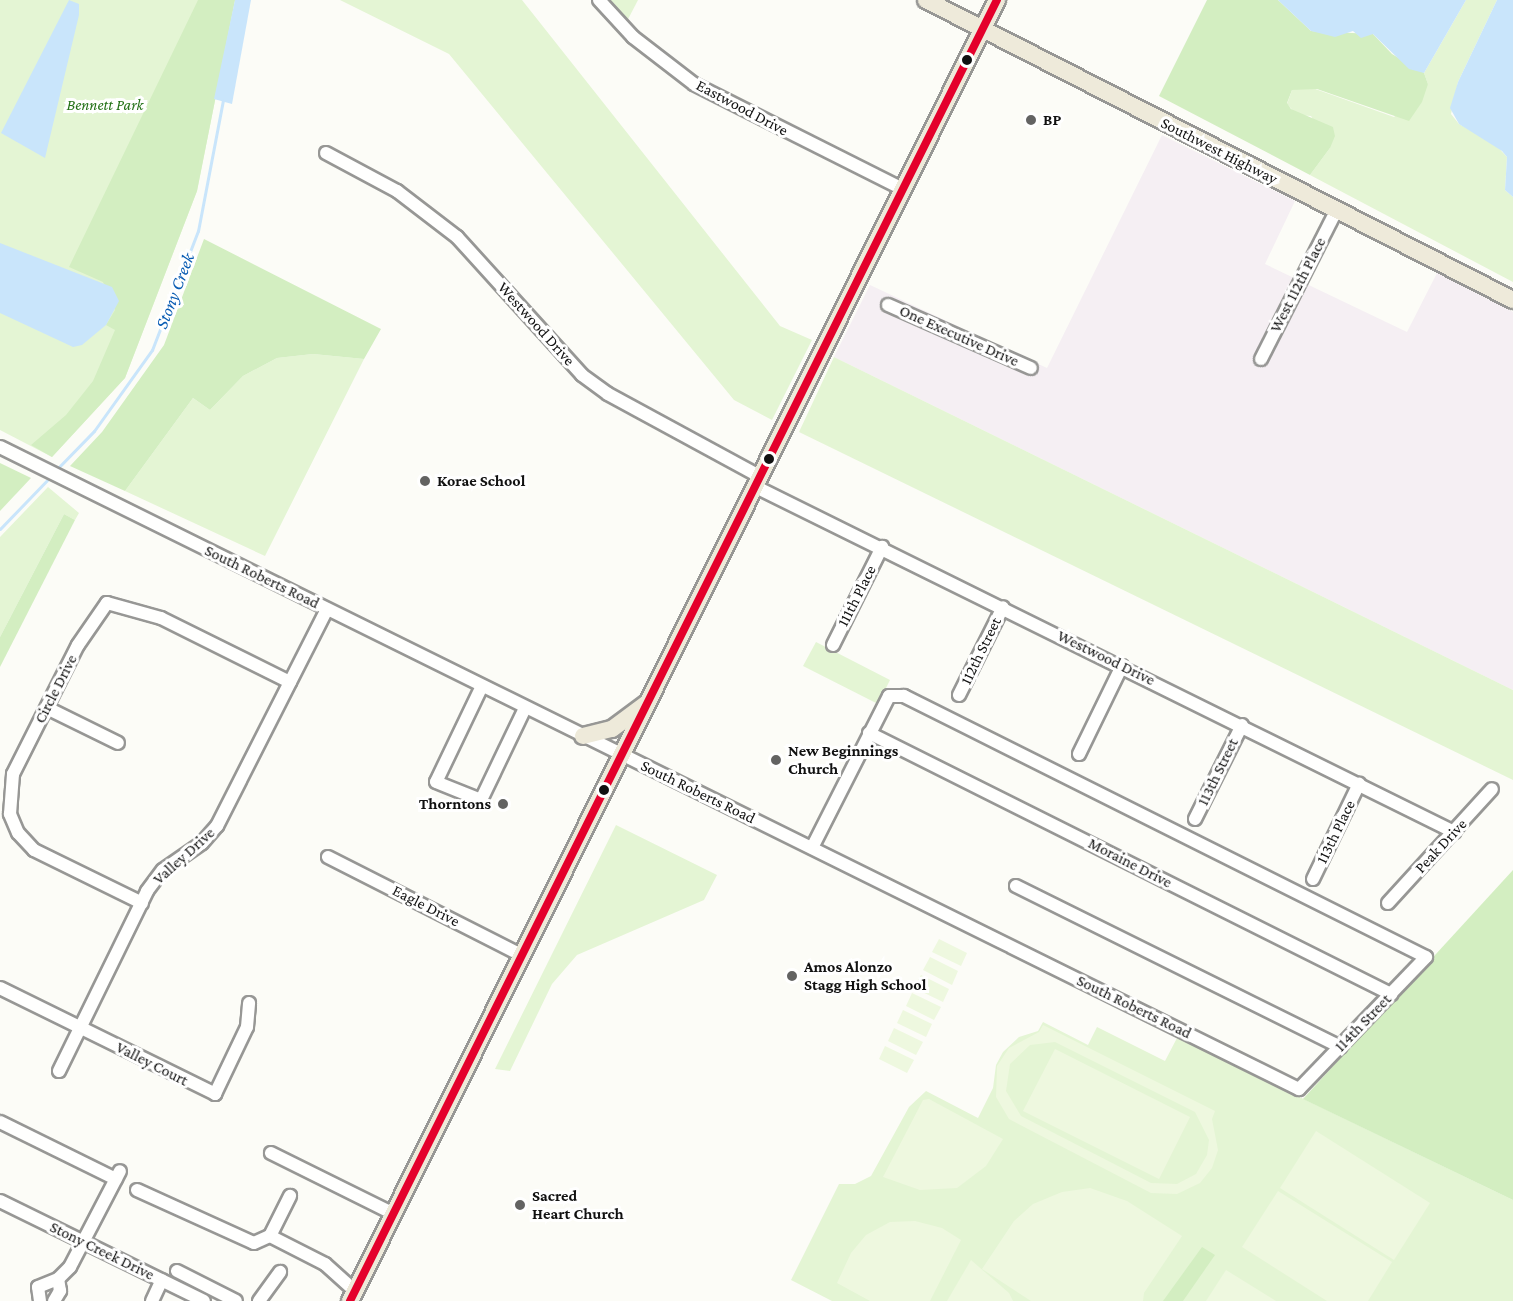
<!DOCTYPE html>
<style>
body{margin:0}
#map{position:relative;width:1513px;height:1301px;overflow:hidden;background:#fcfcf7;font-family:"Crimson Pro",serif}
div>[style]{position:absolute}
.industrial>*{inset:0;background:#f5eff3}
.green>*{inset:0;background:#e4f5d4}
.forest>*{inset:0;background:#d3eec1}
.pitch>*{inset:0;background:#eef8df}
.water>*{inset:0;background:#c9e5fb}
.stream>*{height:3px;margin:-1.5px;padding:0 1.5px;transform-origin:1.5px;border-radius:1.5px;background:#c9e5fb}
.roads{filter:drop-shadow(2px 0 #979795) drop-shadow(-2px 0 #979795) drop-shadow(0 2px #979795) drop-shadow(0 -2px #979795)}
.minor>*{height:12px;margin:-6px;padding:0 6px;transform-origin:6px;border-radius:6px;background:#fffffe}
.major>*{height:16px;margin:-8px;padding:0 8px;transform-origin:8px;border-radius:8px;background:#eeeada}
.bus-1>*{height:8px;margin:-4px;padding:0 4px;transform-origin:4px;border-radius:4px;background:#e4002b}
.dots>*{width:16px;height:16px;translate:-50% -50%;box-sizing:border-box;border:3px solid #fff;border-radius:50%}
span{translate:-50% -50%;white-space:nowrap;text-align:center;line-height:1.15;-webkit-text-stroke:6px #fff;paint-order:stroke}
.park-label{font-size:16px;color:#247218;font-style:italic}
.street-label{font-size:16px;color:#111}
.poi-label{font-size:16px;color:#111;font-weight:700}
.left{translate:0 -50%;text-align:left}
.right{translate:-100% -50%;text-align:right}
.water-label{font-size:18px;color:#095cb3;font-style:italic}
</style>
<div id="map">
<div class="industrial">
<i style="clip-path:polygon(1162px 135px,1295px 201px,1265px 264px,1407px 332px,1437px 273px,1513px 312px,1513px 690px,834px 357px,870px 285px,1047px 368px)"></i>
</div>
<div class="green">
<i style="clip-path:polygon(0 0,235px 0,197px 191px,125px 378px,52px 457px,0 430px)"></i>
<i style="clip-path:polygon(340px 0,522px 0,780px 326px,812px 340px,772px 420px,734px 400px,449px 54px)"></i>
<i style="clip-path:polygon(599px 0,638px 0,624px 27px)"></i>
<i style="clip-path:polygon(1466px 0,1497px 0,1458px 82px,1451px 114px,1459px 124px,1494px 143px,1507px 157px,1505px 190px,1513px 197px,1513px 282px,1310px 175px,1330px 148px,1311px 116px,1297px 115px,1287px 104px,1292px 90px,1307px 86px,1394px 117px,1428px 84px,1424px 73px)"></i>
<i style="clip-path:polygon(313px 354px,364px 359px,265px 556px,125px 491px,193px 398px,210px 410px,243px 376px,277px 358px)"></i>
<i style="clip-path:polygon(834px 357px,1513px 690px,1513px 780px,799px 432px)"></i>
<i style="clip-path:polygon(48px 487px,79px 513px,75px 520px,64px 514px,0 637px,0 537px)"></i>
<i style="clip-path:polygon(816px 642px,890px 680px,878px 704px,803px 666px)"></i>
<i style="clip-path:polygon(616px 825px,717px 875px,704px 900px,577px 955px,552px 984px,510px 1071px,495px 1069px)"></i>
<i style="clip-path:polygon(1043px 1022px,1088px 1045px,1097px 1027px,1165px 1061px,1177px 1038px,1513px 1200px,1513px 1301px,832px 1301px,791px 1280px,839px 1184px,855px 1184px,871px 1176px,909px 1107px,926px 1091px,978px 1118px,993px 1088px,996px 1065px,1003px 1052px,1019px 1037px,1038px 1031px)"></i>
</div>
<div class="forest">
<i style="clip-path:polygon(198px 0,235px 0,197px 191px,125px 378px,52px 457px,31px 445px,66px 415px,93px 381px,115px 330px,106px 325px,115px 310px,103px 282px,69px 267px)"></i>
<i style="clip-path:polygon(1207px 0,1278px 0,1311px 31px,1373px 34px,1392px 54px,1424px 73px,1428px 84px,1422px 102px,1409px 121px,1317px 89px,1292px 90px,1287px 103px,1291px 109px,1333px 127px,1335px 136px,1330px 148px,1310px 175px,1159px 96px)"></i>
<i style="clip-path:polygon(204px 239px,381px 329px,364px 359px,313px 354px,277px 358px,243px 376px,210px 410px,193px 398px,125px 491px,70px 466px,102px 432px,164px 345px)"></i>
<i style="clip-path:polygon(0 463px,31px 478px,0 511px)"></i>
<i style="clip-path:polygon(64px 514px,75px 520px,0 667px,0 637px)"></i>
<i style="clip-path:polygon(1513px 870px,1513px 1200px,1303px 1099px)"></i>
<i style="clip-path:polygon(1202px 1247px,1215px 1255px,1183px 1301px,1163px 1301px)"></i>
</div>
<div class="pitch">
<i style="clip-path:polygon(939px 939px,967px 953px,961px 966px,932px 952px)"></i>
<i style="clip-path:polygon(930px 957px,958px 971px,952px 985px,923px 970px)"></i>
<i style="clip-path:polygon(921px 975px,949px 989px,943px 1002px,914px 988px)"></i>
<i style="clip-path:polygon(912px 993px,941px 1007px,934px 1020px,906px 1006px)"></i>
<i style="clip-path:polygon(903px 1010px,932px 1024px,926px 1037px,897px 1023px)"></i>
<i style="clip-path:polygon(evenodd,1043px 1025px,1215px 1111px,1212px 1119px,1218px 1150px,1212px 1168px,1200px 1183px,1177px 1194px,1151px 1193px,1009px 1119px,996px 1097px,997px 1066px,1009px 1048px,1039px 1032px,1043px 1025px,1055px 1042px,1195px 1112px,1209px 1140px,1207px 1155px,1196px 1174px,1177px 1184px,1151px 1183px,1021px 1116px,1006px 1091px,1010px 1064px,1030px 1045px,1055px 1042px)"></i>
<i style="clip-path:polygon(894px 1028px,923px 1042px,916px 1055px,888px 1041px)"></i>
<i style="clip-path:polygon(885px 1046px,914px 1060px,907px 1073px,879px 1059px)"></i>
<i style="clip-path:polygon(1055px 1049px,1190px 1117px,1159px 1179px,1023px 1111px)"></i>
<i style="clip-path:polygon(929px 1099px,1003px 1139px,986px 1166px,957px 1188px,920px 1190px,883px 1177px,923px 1100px)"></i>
<i style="clip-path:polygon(1316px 1131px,1430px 1203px,1394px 1260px,1280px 1188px)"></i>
<i style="clip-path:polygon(1090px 1188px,1127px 1201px,1182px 1236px,1144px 1293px,1143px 1301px,1031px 1301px,982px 1269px,1014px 1221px,1033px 1204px,1062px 1192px)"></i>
<i style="clip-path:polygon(1278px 1191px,1392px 1262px,1368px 1301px,1327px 1301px,1242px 1247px)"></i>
<i style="clip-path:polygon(915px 1221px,942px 1228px,961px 1240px,930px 1301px,870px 1301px,837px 1283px,851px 1253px,866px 1235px,890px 1222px)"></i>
<i style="clip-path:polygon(971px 1260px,1009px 1293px,1013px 1301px,947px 1301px)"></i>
<i style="clip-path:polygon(1226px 1270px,1276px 1301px,1206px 1301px)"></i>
</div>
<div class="water">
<i style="clip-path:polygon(69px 0,79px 4px,79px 15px,45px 158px,1px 133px)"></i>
<i style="clip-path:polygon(235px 0,251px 0,232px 104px,214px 99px)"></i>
<i style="clip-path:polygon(1278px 0,1466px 0,1424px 73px,1409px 69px,1373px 34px,1361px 38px,1353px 31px,1335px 37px,1311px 31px)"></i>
<i style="clip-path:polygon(1497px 0,1513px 0,1513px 197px,1505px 190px,1507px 157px,1502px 151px,1459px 124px,1450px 108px,1458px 82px)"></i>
<i style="clip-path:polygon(0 243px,112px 287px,119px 301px,106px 325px,82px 345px,73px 347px,0 313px)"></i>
</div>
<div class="stream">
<i style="left:55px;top:471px;width:56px;rotate:-45.7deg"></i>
<i style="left:94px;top:431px;width:100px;rotate:-54.4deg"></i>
<i style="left:152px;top:350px;width:128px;rotate:-68.9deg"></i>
<i style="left:198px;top:231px;width:133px;rotate:-79.2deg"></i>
<i style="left:0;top:529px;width:74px;rotate:-46.1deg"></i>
</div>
<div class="roads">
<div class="minor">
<i style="left:599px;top:0;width:50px;rotate:47.4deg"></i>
<i style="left:633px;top:37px;width:77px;rotate:37.6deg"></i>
<i style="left:694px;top:84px;width:234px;rotate:26.7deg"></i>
<i style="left:326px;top:153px;width:81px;rotate:28.2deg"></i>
<i style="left:397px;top:191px;width:76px;rotate:37.5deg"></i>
<i style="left:457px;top:237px;width:186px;rotate:47.8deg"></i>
<i style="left:582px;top:375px;width:32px;rotate:36deg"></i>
<i style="left:608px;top:394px;width:174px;rotate:28.5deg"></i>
<i style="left:888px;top:305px;width:156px;rotate:23.8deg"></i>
<i style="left:1261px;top:359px;width:166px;rotate:-63.1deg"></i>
<i style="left:0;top:447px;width:1449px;rotate:26.3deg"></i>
<i style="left:1299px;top:1089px;width:183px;rotate:-46.1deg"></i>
<i style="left:1426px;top:957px;width:584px;rotate:-153.43deg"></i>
<i style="left:904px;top:696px;width:15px;rotate:180deg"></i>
<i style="left:889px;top:696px;width:170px;rotate:116.9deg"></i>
<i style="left:756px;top:487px;width:779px;rotate:26.3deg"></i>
<i style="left:833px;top:645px;width:110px;rotate:-63.4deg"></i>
<i style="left:482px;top:686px;width:106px;rotate:115.6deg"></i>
<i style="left:436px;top:782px;width:48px;rotate:21.8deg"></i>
<i style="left:481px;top:800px;width:102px;rotate:-64.4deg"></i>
<i style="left:959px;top:695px;width:98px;rotate:-63.4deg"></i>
<i style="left:47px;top:708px;width:79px;rotate:26.2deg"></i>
<i style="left:869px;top:733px;width:584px;rotate:26.57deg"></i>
<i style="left:1079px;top:754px;width:98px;rotate:-64deg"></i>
<i style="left:1195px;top:819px;width:105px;rotate:-63.4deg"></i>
<i style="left:328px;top:857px;width:219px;rotate:26.9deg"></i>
<i style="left:1313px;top:879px;width:106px;rotate:-64.2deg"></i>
<i style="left:1016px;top:886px;width:362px;rotate:26.4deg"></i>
<i style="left:142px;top:903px;width:120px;rotate:-153.9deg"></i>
<i style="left:34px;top:850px;width:23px;rotate:-133deg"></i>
<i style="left:18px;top:833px;width:21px;rotate:-113deg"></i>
<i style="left:10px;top:814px;width:40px;rotate:-85.7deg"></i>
<i style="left:13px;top:774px;width:144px;rotate:-63.3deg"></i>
<i style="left:78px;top:645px;width:51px;rotate:-55.4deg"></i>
<i style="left:107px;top:603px;width:56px;rotate:15.5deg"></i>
<i style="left:161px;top:618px;width:144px;rotate:26.4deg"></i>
<i style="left:1388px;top:903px;width:154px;rotate:-47.6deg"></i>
<i style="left:0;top:988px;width:240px;rotate:26.2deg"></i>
<i style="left:215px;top:1094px;width:74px;rotate:-64.5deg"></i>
<i style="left:247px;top:1027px;width:24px;rotate:-85deg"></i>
<i style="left:59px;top:1071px;width:200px;rotate:-63.9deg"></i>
<i style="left:147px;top:891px;width:26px;rotate:-53deg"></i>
<i style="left:163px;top:870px;width:47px;rotate:-34.7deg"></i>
<i style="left:202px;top:843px;width:23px;rotate:-49deg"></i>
<i style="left:217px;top:826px;width:243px;rotate:-63.1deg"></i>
<i style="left:0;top:1122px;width:129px;rotate:26.2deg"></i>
<i style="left:271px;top:1153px;width:137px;rotate:26.4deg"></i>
<i style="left:137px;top:1190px;width:128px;rotate:24.4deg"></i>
<i style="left:254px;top:1243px;width:17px;rotate:-24deg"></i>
<i style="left:270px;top:1236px;width:62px;rotate:27deg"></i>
<i style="left:325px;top:1264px;width:40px;rotate:42deg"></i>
<i style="left:0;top:1201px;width:227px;rotate:26.1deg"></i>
<i style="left:270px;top:1236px;width:45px;rotate:-63.4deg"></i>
<i style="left:177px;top:1271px;width:66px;rotate:27deg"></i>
<i style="left:40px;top:1301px;width:14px;rotate:-98deg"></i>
<i style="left:38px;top:1287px;width:22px;rotate:-22deg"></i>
<i style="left:58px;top:1279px;width:17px;rotate:-45deg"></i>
<i style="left:70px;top:1267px;width:108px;rotate:-62.5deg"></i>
<i style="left:54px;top:1301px;width:12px;rotate:-59deg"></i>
<i style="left:60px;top:1291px;width:12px;rotate:-99deg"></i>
<i style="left:152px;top:1301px;width:23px;rotate:-65deg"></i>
<i style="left:259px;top:1301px;width:36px;rotate:-54deg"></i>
</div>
<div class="major">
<i style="left:926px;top:0;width:659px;rotate:27.07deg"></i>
<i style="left:583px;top:736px;width:30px;rotate:-14deg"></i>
<i style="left:612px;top:729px;width:44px;rotate:-36.6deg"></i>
<i style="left:350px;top:1301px;width:1453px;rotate:-63.56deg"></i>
</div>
</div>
<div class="bus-1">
<i style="left:350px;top:1301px;width:1453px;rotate:-63.56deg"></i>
</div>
<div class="dots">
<i style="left:967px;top:60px;background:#111"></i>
<i style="left:1031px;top:120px;background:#636362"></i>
<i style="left:769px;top:459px;background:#111"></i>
<i style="left:425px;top:481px;background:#636362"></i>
<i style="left:776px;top:760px;background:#636362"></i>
<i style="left:604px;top:790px;background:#111"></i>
<i style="left:503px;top:804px;background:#636362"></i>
<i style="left:792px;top:976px;background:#636362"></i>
<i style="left:520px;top:1205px;background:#636362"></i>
</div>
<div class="park-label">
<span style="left:105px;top:105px">Bennett Park</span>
</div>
<div class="street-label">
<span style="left:742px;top:108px;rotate:28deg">Eastwood Drive</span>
<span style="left:1219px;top:151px;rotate:27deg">Southwest Highway</span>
<span style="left:1298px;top:285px;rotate:-63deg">West 112th Place</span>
<span style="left:536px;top:324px;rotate:48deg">Westwood Drive</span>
<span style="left:959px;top:336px;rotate:24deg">One Executive Drive</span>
<span style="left:262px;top:577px;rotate:26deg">South Roberts Road</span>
<span style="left:857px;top:596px;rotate:-63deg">111th Place</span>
<span style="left:981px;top:651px;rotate:-64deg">112th Street</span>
<span style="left:1106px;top:658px;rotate:26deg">Westwood Drive</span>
<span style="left:56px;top:689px;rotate:-63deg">Circle Drive</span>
<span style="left:1218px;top:772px;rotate:-64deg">113th Street</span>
<span style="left:698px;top:792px;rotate:26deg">South Roberts Road</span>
<span style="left:1336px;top:832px;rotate:-64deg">113th Place</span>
<span style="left:1441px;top:846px;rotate:-47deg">Peak Drive</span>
<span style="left:184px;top:856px;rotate:-42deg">Valley Drive</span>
<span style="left:1130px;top:863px;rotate:27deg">Moraine Drive</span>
<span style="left:426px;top:906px;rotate:27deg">Eagle Drive</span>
<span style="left:1134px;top:1007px;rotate:26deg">South Roberts Road</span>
<span style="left:1363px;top:1023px;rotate:-46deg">114th Street</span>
<span style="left:152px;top:1064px;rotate:27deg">Valley Court</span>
<span style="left:102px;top:1251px;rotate:26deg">Stony Creek Drive</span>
</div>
<div class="poi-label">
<span class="left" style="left:1043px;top:120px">BP</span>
<span class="left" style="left:437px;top:481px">Korae School</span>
<span class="left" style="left:788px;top:760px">New Beginnings<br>Church</span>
<span class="right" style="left:491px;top:804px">Thorntons</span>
<span class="left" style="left:804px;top:976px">Amos Alonzo<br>Stagg High School</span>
<span class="left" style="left:532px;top:1205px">Sacred<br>Heart Church</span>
</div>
<div class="water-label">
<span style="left:175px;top:291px;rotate:-69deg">Stony Creek</span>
</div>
</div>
